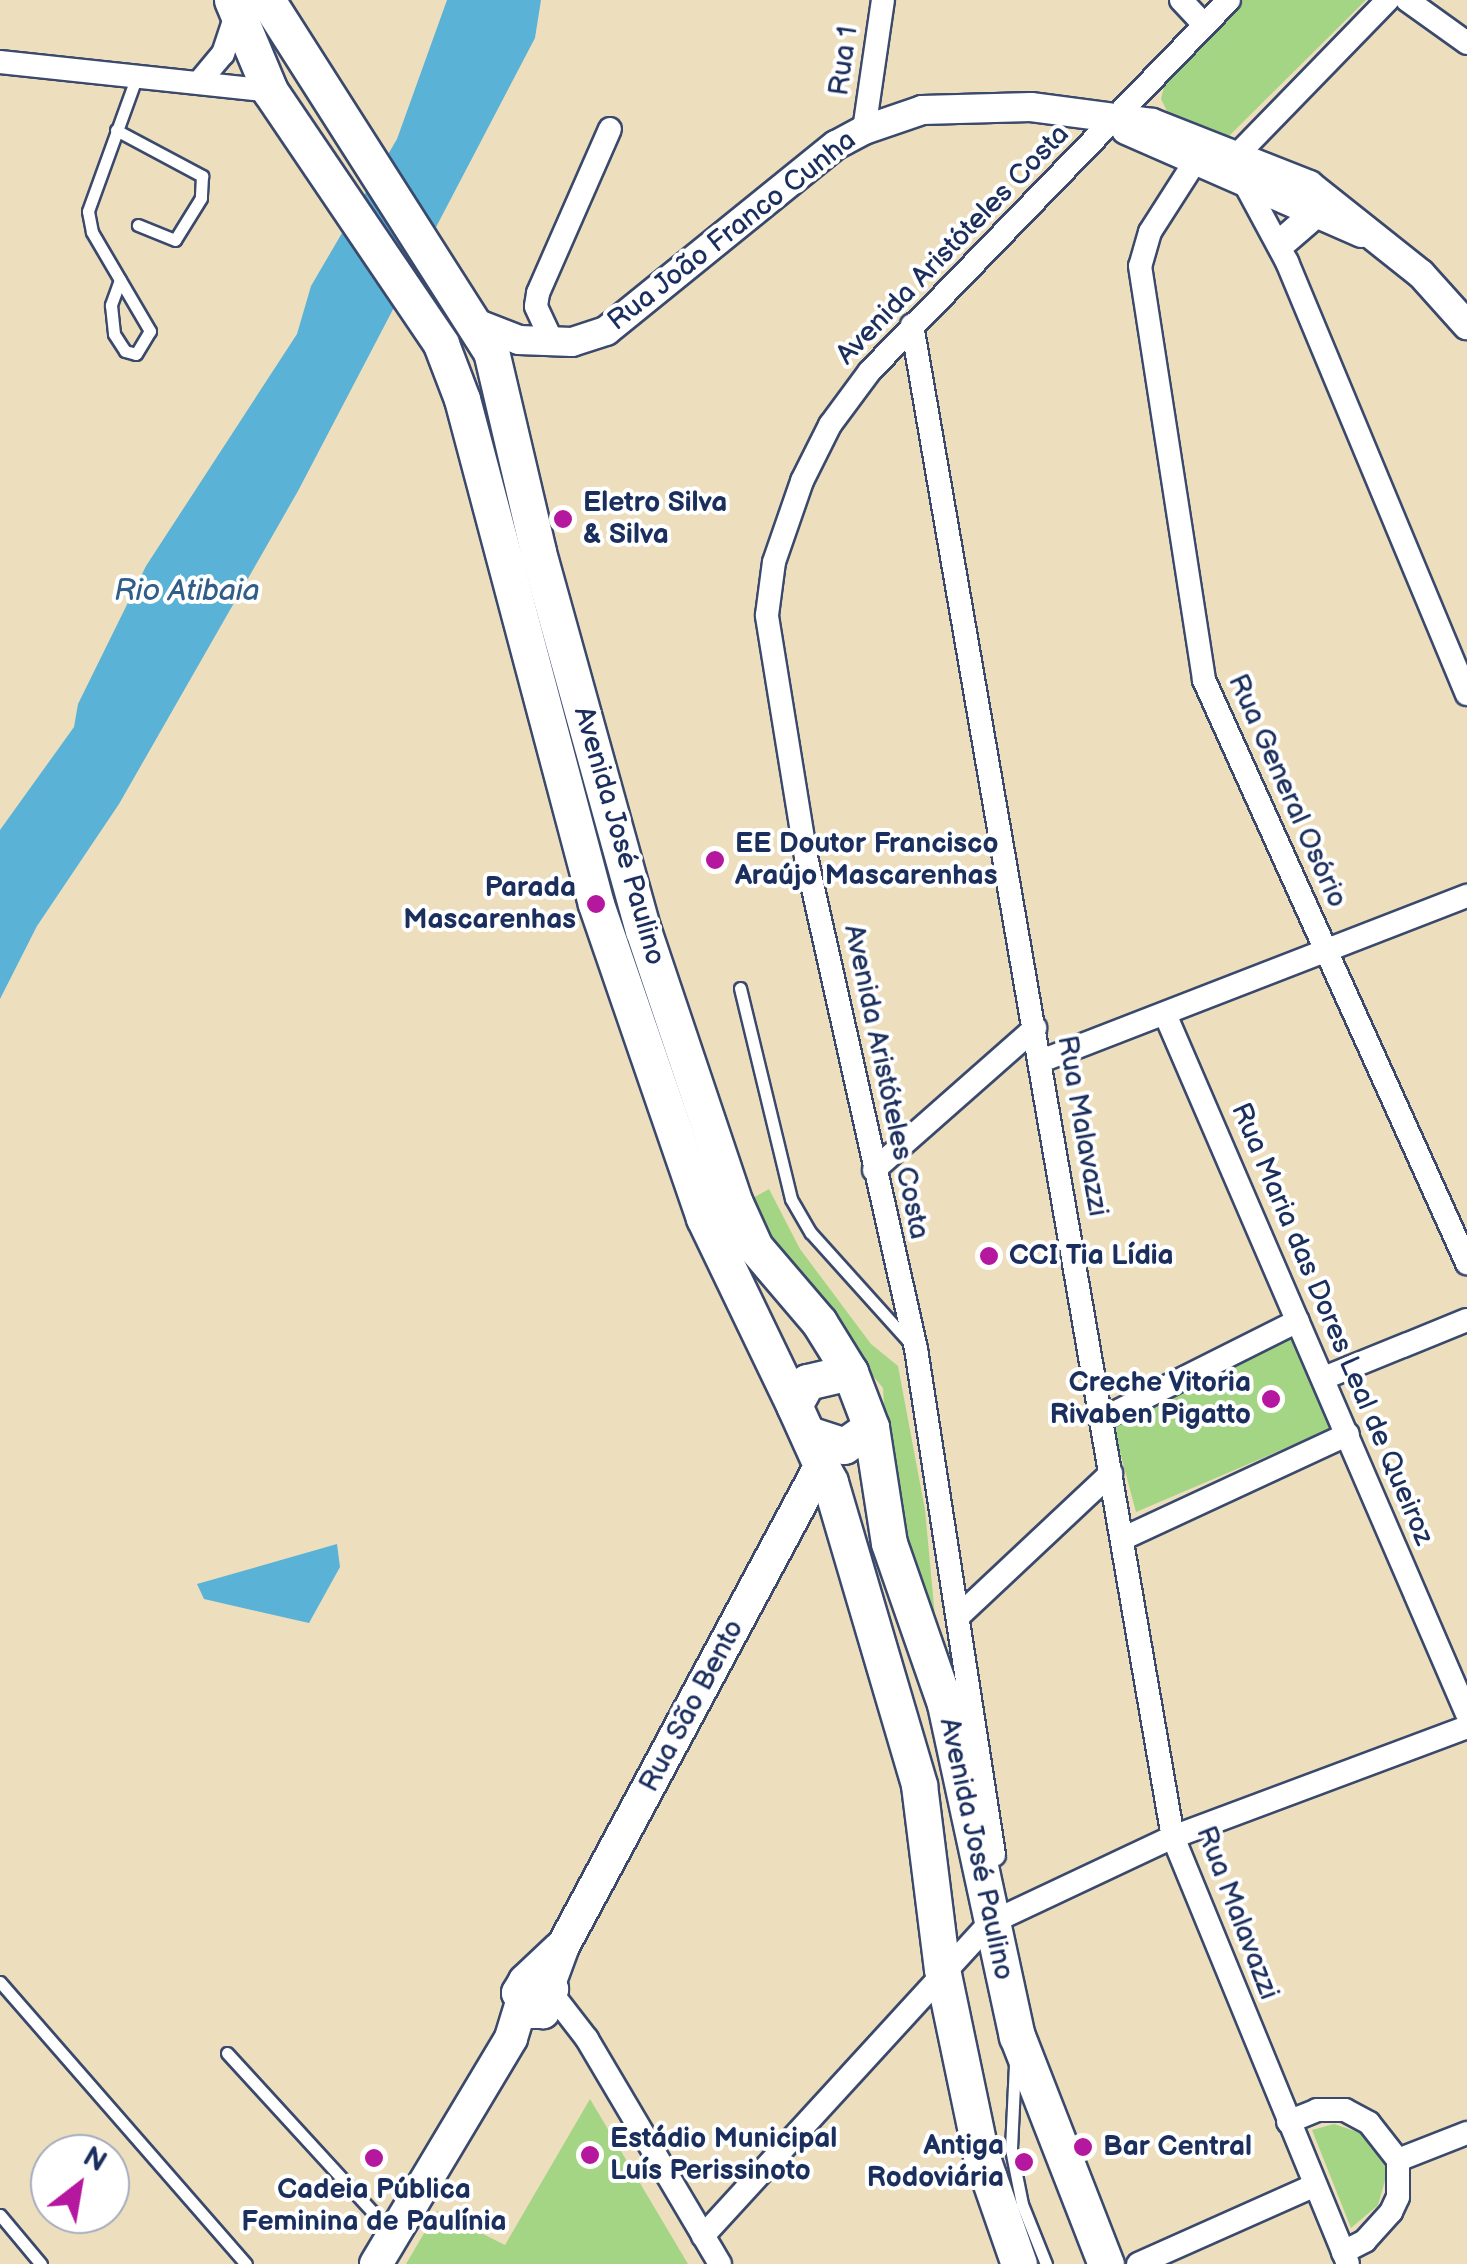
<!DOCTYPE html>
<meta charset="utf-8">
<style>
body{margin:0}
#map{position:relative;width:1467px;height:2264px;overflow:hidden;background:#eddfbe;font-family:"Balsamiq Sans",sans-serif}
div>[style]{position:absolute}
.green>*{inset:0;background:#a4d584}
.water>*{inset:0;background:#5ab2d7}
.roads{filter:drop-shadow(2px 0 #3a496c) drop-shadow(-2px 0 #3a496c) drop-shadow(0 2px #3a496c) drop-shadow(0 -2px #3a496c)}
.service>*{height:11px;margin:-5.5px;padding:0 5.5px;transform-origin:5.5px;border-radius:5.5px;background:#fff}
.minor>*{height:22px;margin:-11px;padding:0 11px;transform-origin:11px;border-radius:11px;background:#fff}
.tertiary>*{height:28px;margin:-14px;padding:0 14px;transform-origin:14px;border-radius:14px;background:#fff}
.secondary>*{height:32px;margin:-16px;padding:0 16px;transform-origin:16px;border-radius:16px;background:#fff}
.primary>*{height:35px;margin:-17.5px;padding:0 17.5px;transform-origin:17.5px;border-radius:17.5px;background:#fff}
.dots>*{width:28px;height:28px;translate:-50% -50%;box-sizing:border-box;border:5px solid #fff;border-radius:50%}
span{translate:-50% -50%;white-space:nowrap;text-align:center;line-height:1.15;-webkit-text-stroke:8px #fff;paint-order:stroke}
.street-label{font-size:28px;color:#1b2f5e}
.poi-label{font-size:28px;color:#1b2f5e;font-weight:700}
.left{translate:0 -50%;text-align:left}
.right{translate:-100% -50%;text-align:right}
.water-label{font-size:30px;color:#315d88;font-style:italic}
.north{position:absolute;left:30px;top:2134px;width:100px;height:100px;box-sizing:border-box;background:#fff;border:2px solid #a4acbf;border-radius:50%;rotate:31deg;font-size:28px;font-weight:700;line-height:40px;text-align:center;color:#1b2f5e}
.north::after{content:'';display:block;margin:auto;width:35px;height:45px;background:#b5179e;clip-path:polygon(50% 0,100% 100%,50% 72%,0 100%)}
</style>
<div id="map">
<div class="green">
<i style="clip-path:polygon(1243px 0,1366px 0,1229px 136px,1171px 119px,1161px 99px,1166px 79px)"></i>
<i style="clip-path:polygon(769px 1189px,800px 1249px,871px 1344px,898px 1366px,925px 1510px,947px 1744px,891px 1510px,883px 1388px,762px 1241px,746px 1202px)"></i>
<i style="clip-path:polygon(1292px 1333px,1335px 1427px,1136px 1512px,1112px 1422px)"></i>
<i style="clip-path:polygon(590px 2099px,688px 2264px,406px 2264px,437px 2211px,505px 2245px)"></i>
<i style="clip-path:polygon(1334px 2124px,1364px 2134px,1388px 2170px,1378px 2205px,1351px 2228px,1312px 2130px)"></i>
</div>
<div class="water">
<i style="clip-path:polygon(447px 0,541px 0,535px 38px,298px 491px,119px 804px,37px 926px,0 999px,0 830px,74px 727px,78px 704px,146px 566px,297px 334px,311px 286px,397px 139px)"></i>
<i style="clip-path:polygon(337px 1544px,340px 1567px,309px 1623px,204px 1599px,197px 1584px)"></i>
</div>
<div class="roads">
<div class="service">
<i style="left:116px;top:130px;width:98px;rotate:28.1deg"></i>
<i style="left:202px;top:176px;width:22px;rotate:93deg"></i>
<i style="left:201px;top:198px;width:49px;rotate:121.8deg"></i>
<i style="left:175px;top:240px;width:40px;rotate:-158deg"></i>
<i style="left:120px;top:280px;width:27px;rotate:110deg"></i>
<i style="left:111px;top:305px;width:29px;rotate:84deg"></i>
<i style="left:114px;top:334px;width:20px;rotate:57deg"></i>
<i style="left:125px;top:351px;width:11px;rotate:15deg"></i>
<i style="left:136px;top:354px;width:27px;rotate:-59deg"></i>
<i style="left:150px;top:331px;width:115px;rotate:-120.4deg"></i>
<i style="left:92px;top:232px;width:21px;rotate:-101deg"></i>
<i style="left:88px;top:211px;width:144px;rotate:-70.1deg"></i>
<i style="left:740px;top:988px;width:217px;rotate:76.4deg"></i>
<i style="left:791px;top:1199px;width:39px;rotate:60deg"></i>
<i style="left:811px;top:1233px;width:149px;rotate:48deg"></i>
<i style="left:0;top:1982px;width:374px;rotate:48.9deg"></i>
<i style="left:227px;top:2053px;width:240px;rotate:47.5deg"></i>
<i style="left:1015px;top:2064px;width:85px;rotate:92.7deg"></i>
<i style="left:1011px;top:2149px;width:56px;rotate:78.7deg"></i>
<i style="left:1022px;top:2204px;width:65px;rotate:68.2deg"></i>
<i style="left:0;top:2215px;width:64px;rotate:50.1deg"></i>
</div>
<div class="minor">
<i style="left:1181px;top:0;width:34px;rotate:47deg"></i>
<i style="left:1407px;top:0;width:74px;rotate:35.6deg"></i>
<i style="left:0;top:62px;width:272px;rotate:6.1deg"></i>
<i style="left:200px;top:81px;width:35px;rotate:-50deg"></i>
<i style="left:223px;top:54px;width:41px;rotate:-71.6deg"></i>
<i style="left:864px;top:130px;width:131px;rotate:-81.7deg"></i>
<i style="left:1205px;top:146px;width:102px;rotate:122.6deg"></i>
<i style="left:1150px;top:232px;width:35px;rotate:106deg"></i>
<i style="left:1140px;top:266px;width:419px;rotate:81.2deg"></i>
<i style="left:1204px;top:680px;width:640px;rotate:65.72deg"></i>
<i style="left:1238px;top:154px;width:215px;rotate:-45.8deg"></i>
<i style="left:1245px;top:184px;width:89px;rotate:61.7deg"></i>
<i style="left:1287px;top:262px;width:468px;rotate:67.4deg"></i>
<i style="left:912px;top:325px;width:1534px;rotate:80.21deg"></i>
<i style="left:1173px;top:1837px;width:461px;rotate:67.7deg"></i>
<i style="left:552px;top:341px;width:38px;rotate:-115deg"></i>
<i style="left:536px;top:306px;width:13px;rotate:-81deg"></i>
<i style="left:538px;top:293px;width:179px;rotate:-66.3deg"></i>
<i style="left:1165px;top:1014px;width:762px;rotate:66.66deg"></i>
<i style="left:1041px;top:1061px;width:457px;rotate:-21.2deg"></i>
<i style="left:874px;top:1170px;width:215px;rotate:-41.4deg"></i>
<i style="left:1324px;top:1378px;width:154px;rotate:-22.1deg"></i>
<i style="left:1102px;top:1419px;width:219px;rotate:-26.6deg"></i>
<i style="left:1122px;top:1539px;width:249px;rotate:-24.9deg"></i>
<i style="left:961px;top:1614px;width:206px;rotate:-43.2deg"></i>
<i style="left:994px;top:1855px;width:512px;rotate:-98.76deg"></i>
<i style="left:916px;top:1349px;width:504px;rotate:-102.6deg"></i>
<i style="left:806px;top:857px;width:245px;rotate:-99.2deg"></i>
<i style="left:767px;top:615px;width:53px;rotate:-82.5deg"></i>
<i style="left:774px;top:562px;width:86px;rotate:-70.9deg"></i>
<i style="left:802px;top:481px;width:63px;rotate:-63.4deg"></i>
<i style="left:830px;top:425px;width:67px;rotate:-53.5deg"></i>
<i style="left:870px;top:371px;width:516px;rotate:-45.94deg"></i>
<i style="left:553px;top:1995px;width:56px;rotate:52.3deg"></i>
<i style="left:587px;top:2039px;width:261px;rotate:59.4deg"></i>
<i style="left:1288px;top:2122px;width:31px;rotate:-22deg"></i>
<i style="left:1317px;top:2110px;width:28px"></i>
<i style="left:1345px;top:2110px;width:27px;rotate:28deg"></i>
<i style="left:1369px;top:2123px;width:47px;rotate:51.9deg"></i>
<i style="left:1398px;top:2160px;width:37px;rotate:90deg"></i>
<i style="left:1398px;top:2197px;width:17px;rotate:115deg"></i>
<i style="left:1391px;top:2212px;width:39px;rotate:132deg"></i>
<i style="left:1365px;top:2241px;width:25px;rotate:153deg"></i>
<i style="left:1398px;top:2160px;width:74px;rotate:-21.4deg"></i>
<i style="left:703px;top:2236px;width:425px;rotate:-47.5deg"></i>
<i style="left:990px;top:1923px;width:202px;rotate:-25.2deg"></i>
<i style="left:1173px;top:1837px;width:314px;rotate:-20.5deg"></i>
<i style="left:1138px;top:2264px;width:192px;rotate:-24deg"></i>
</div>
<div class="tertiary">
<i style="left:1126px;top:130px;width:257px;rotate:23.6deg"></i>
<i style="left:1286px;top:239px;width:38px;rotate:-41deg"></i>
<i style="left:473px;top:322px;width:49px;rotate:21.4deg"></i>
<i style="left:519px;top:340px;width:53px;rotate:2.2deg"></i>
<i style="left:572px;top:342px;width:36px;rotate:-18deg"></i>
<i style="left:606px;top:331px;width:296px;rotate:-39deg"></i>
<i style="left:836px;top:145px;width:32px;rotate:-28deg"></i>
<i style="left:864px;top:130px;width:61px;rotate:-19deg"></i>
<i style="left:922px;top:110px;width:109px;rotate:-1.6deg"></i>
<i style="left:1031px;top:107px;width:122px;rotate:7.5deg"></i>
<i style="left:1152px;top:123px;width:169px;rotate:21.5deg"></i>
<i style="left:1309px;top:185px;width:143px;rotate:38.5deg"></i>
<i style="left:1421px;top:274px;width:69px;rotate:48deg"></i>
</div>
<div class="secondary">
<i style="left:532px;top:1978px;width:23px;rotate:29deg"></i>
<i style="left:552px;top:1989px;width:25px;rotate:111deg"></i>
<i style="left:543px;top:2012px;width:14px;rotate:180deg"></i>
<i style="left:529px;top:2012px;width:22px;rotate:-120deg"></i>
<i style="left:518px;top:1993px;width:14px;rotate:-60deg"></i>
<i style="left:525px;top:1981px;width:47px;rotate:-43.3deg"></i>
<i style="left:549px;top:1984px;width:40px;rotate:-69.8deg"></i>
<i style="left:563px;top:1946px;width:546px;rotate:-61.79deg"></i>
<i style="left:376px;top:2264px;width:263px;rotate:-59.1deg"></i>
<i style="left:511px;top:2038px;width:34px;rotate:-73deg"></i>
</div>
<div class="primary">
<i style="left:232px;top:0;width:99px;rotate:67.3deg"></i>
<i style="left:270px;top:91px;width:305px;rotate:55.9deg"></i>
<i style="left:441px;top:344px;width:59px;rotate:69.1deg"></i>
<i style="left:462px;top:399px;width:522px;rotate:75.14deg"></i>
<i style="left:596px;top:904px;width:332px;rotate:71deg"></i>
<i style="left:704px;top:1218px;width:208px;rotate:64.3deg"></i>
<i style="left:267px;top:0;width:416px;rotate:57.5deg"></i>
<i style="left:491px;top:351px;width:206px;rotate:76.8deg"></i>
<i style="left:538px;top:552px;width:392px;rotate:74.5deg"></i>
<i style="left:643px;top:930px;width:288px;rotate:71.4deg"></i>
<i style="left:735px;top:1203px;width:48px;rotate:65.6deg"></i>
<i style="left:755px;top:1247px;width:99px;rotate:49.5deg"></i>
<i style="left:819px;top:1322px;width:59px;rotate:58.2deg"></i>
<i style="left:871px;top:1427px;width:117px;rotate:81.2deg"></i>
<i style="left:889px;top:1543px;width:170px;rotate:70.8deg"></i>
<i style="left:945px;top:1704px;width:340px;rotate:77.8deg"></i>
<i style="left:1017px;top:2036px;width:245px;rotate:68.7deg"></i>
<i style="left:808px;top:1434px;width:38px;rotate:18deg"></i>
<i style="left:844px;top:1446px;width:33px;rotate:-35deg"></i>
<i style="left:871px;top:1427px;width:59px;rotate:-110.9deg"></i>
<i style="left:850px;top:1372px;width:44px;rotate:166.9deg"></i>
<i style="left:807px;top:1382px;width:26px;rotate:119deg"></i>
<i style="left:794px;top:1405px;width:66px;rotate:65.8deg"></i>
<i style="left:821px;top:1465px;width:19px;rotate:62deg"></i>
<i style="left:830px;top:1482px;width:316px;rotate:73.6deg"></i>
<i style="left:919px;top:1785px;width:185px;rotate:82.9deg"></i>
<i style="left:942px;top:1969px;width:190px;rotate:78.2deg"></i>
<i style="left:981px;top:2155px;width:115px;rotate:70.8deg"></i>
</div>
</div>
<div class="dots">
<i style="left:563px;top:519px;background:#b5179e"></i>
<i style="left:715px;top:860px;background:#b5179e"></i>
<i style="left:596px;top:904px;background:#b5179e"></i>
<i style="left:989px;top:1256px;background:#b5179e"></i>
<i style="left:1271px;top:1399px;background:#b5179e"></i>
<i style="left:1083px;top:2147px;background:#b5179e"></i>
<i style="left:590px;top:2155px;background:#b5179e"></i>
<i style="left:374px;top:2158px;background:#b5179e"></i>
<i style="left:1024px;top:2162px;background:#b5179e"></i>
</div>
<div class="street-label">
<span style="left:844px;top:61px;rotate:-82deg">Rua 1</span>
<span style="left:732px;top:231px;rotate:-38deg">Rua João Franco Cunha</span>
<span style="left:953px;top:245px;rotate:-46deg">Avenida Aristóteles Costa</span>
<span style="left:1287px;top:791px;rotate:66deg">Rua General Osório</span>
<span style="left:619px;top:836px;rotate:74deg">Avenida José Paulino</span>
<span style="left:886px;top:1082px;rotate:78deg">Avenida Aristóteles Costa</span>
<span style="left:1082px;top:1126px;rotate:80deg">Rua Malavazzi</span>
<span style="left:1332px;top:1324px;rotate:67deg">Rua Maria das Dores Leal de Queiroz</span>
<span style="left:692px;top:1706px;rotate:-62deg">Rua São Bento</span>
<span style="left:976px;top:1849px;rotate:78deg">Avenida José Paulino</span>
<span style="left:1237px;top:1913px;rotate:69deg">Rua Malavazzi</span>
</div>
<div class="poi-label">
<span class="left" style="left:583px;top:519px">Eletro Silva<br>&amp; Silva</span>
<span class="left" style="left:735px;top:860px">EE Doutor Francisco<br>Araújo Mascarenhas</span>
<span class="right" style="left:576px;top:904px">Parada<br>Mascarenhas</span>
<span class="left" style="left:1009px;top:1256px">CCI Tia Lídia</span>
<span class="right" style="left:1251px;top:1399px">Creche Vitoria<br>Rivaben Pigatto</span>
<span class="left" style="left:610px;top:2155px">Estádio Municipal<br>Luís Perissinoto</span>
<span class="right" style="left:1004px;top:2162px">Antiga<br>Rodoviária</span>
<span class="left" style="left:1103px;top:2147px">Bar Central</span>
<span style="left:374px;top:2206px">Cadeia Pública<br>Feminina de Paulínia</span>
</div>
<div class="water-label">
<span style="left:187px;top:591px">Rio Atibaia</span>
</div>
<div class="north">N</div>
</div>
